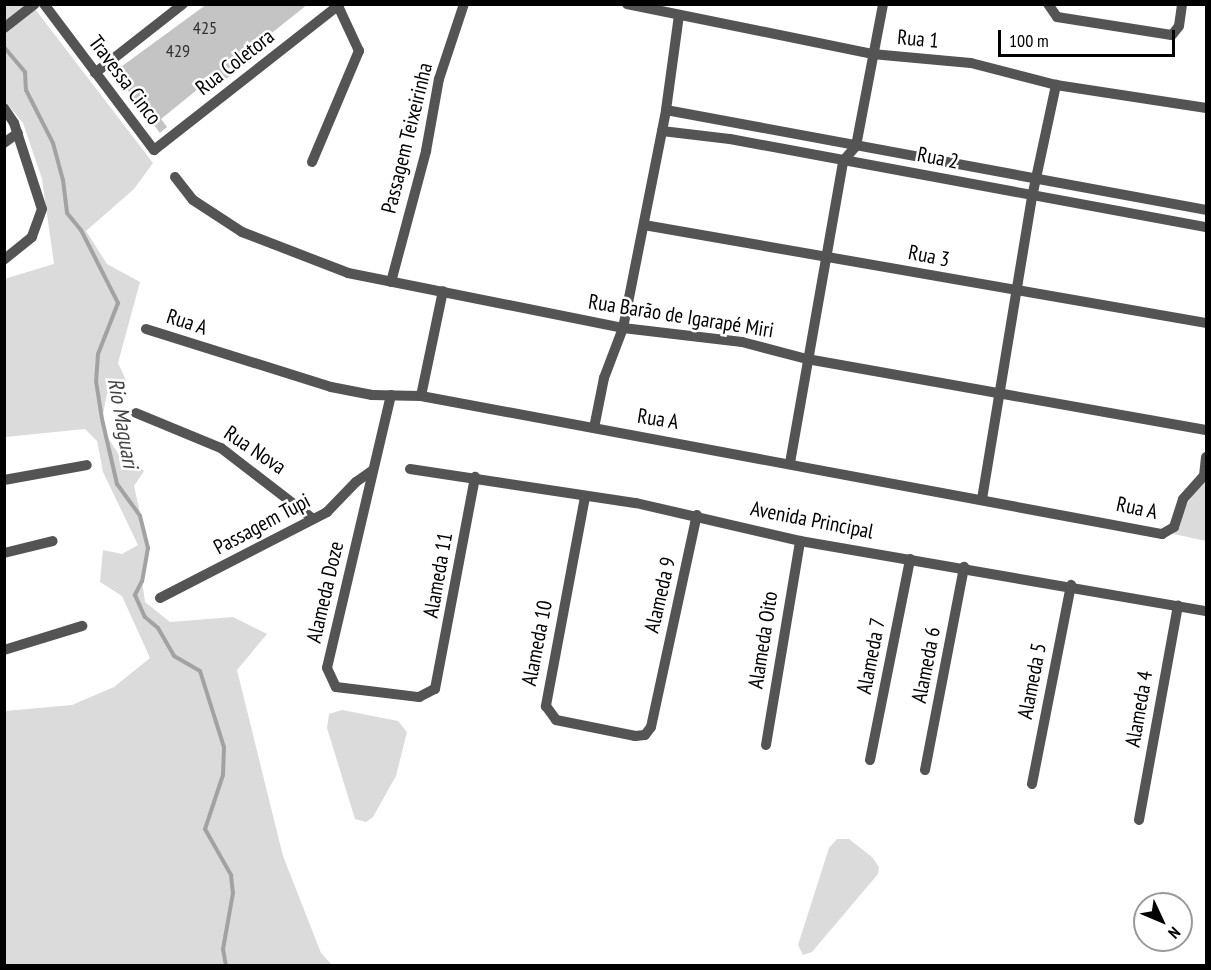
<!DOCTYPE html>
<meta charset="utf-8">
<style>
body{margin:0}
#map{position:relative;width:1211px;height:970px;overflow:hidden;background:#fff;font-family:"PT Sans Narrow",sans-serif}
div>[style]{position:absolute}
.green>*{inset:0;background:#dbdbdb}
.stream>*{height:4px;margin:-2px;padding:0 2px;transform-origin:2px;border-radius:2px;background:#a2a2a2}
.building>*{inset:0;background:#c4c4c4}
.minor>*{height:10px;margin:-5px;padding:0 5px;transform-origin:5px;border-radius:5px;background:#545454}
span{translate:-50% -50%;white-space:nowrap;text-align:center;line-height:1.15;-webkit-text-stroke:5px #fff;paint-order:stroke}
.number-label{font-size:18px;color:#313131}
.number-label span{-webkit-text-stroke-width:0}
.street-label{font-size:21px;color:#000}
.water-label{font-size:22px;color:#434343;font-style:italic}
.frame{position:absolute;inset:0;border:6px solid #000;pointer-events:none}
.north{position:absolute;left:1133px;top:892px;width:60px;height:60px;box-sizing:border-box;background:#fff;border:2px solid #999;border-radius:50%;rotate:134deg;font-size:16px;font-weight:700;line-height:24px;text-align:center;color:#000}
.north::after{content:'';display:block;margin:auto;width:21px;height:27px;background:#000;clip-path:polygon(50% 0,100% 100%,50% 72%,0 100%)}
.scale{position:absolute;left:998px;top:30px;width:177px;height:27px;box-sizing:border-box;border:3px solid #000;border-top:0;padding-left:8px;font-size:18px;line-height:21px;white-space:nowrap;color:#000;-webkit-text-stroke:4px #fff;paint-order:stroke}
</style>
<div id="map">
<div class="green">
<i style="clip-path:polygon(5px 5px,32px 5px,153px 163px,134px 189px,86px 231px,107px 264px,140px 282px,118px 363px,126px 380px,119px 396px,107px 394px,102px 419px,105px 433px,121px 458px,135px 462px,144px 471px,134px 486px,148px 548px,142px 581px,145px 602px,170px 622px,233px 617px,267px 634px,237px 670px,283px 856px,321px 953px,332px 965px,5px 965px,5px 711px,72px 705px,114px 687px,150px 658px,122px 596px,100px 582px,103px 550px,122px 554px,138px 545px,103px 472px,97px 441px,85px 429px,5px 437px,4px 279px,54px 264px,42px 179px,23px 123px,5px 101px)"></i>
<i style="clip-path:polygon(1206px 457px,1206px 541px,1169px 533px,1204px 476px)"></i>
<i style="clip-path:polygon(342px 710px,398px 721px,407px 732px,396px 776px,373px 817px,366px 822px,355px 819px,327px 728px,329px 714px)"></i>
<i style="clip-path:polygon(837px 839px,849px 839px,872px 857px,879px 867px,878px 874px,812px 952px,803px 955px,798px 945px,829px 848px)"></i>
</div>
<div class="stream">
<i style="left:4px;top:47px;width:33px;rotate:50deg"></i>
<i style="left:25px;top:72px;width:18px;rotate:87deg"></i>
<i style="left:26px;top:90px;width:59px;rotate:63deg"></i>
<i style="left:53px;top:143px;width:38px;rotate:75deg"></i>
<i style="left:63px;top:180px;width:33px;rotate:83deg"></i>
<i style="left:67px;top:213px;width:22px;rotate:51deg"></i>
<i style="left:81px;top:230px;width:82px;rotate:63.1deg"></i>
<i style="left:118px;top:303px;width:55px;rotate:111.4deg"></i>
<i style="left:98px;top:354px;width:27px;rotate:94deg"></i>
<i style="left:96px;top:381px;width:38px;rotate:81deg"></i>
<i style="left:102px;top:419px;width:67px;rotate:77deg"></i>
<i style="left:117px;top:484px;width:39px;rotate:54deg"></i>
<i style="left:140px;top:516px;width:33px;rotate:76deg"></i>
<i style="left:148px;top:548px;width:34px;rotate:100deg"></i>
<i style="left:142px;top:581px;width:16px;rotate:117deg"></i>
<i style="left:135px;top:595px;width:24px;rotate:66deg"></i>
<i style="left:145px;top:617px;width:17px;rotate:40deg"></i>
<i style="left:158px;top:628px;width:32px;rotate:60deg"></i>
<i style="left:174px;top:656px;width:30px;rotate:30deg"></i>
<i style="left:200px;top:671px;width:80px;rotate:72.5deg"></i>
<i style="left:224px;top:747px;width:28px;rotate:92deg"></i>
<i style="left:223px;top:775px;width:57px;rotate:108.4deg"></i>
<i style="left:205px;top:829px;width:53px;rotate:60.5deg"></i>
<i style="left:231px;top:875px;width:18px;rotate:84deg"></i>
<i style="left:233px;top:893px;width:57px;rotate:100.1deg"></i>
<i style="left:223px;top:949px;width:17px;rotate:80deg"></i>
</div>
<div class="building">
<i style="clip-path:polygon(207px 4px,308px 4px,268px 36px,271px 40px,225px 71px,230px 76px,210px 91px,206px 87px,198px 89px,161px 119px,167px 127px,160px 133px,114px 72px)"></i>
</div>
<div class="minor">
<i style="left:44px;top:4px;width:183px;rotate:53deg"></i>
<i style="left:154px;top:150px;width:236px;rotate:-38.1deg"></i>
<i style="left:627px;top:4px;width:250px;rotate:11.5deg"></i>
<i style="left:872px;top:54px;width:99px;rotate:5.2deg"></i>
<i style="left:971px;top:63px;width:88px;rotate:14.5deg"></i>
<i style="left:1056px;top:85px;width:152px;rotate:8.7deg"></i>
<i style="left:1048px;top:4px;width:16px;rotate:55deg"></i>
<i style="left:1057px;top:17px;width:116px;rotate:8.9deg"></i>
<i style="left:1172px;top:35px;width:11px;rotate:-52deg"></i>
<i style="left:1179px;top:26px;width:22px;rotate:-82deg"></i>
<i style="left:4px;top:28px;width:39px;rotate:-38deg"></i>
<i style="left:95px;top:73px;width:112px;rotate:-38.1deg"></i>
<i style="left:4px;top:108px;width:18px;rotate:56deg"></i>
<i style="left:14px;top:123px;width:90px;rotate:72deg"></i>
<i style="left:42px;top:209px;width:30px;rotate:110deg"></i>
<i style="left:32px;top:237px;width:36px;rotate:141deg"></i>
<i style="left:666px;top:110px;width:549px;rotate:10.49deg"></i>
<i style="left:662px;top:131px;width:68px;rotate:6.7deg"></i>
<i style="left:730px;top:139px;width:484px;rotate:10.5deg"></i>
<i style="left:4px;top:143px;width:17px;rotate:-36deg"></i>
<i style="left:312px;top:162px;width:121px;rotate:-67.1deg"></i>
<i style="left:359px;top:51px;width:50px;rotate:-115deg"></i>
<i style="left:175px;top:177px;width:29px;rotate:52deg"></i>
<i style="left:193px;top:200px;width:59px;rotate:33.1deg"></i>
<i style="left:242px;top:232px;width:114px;rotate:21.1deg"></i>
<i style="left:348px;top:273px;width:280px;rotate:11.3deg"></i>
<i style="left:623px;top:328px;width:120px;rotate:6.7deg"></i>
<i style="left:742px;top:342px;width:67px;rotate:14.7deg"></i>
<i style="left:807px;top:359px;width:405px;rotate:10.1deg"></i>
<i style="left:644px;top:225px;width:570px;rotate:9.89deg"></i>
<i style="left:391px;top:282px;width:136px;rotate:-75deg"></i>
<i style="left:426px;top:151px;width:73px;rotate:-79.8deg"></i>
<i style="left:439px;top:79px;width:79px;rotate:-71.6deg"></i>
<i style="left:146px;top:329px;width:194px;rotate:17.4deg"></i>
<i style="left:331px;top:387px;width:42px;rotate:11deg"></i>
<i style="left:372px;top:395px;width:49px;rotate:1.2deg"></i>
<i style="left:421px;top:396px;width:754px;rotate:10.55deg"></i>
<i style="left:1162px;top:534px;width:14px;rotate:-30deg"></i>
<i style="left:1174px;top:527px;width:29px;rotate:-72deg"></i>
<i style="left:1183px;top:499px;width:31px;rotate:-48deg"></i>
<i style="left:1204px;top:476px;width:19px;rotate:-84deg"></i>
<i style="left:391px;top:395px;width:280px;rotate:103.2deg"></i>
<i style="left:327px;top:668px;width:21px;rotate:65deg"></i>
<i style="left:336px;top:687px;width:84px;rotate:6.9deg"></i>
<i style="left:419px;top:697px;width:18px;rotate:-27deg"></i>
<i style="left:435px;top:689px;width:216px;rotate:-79.3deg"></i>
<i style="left:421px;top:396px;width:107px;rotate:-78.2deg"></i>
<i style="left:136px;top:413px;width:92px;rotate:22.4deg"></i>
<i style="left:221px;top:448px;width:115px;rotate:37.6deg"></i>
<i style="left:594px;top:428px;width:51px;rotate:-78.7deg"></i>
<i style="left:604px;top:378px;width:53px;rotate:-69.2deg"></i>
<i style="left:623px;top:328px;width:222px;rotate:-78.8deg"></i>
<i style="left:666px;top:110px;width:96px;rotate:-82.2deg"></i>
<i style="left:790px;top:463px;width:307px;rotate:-80deg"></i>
<i style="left:843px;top:161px;width:20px;rotate:-49deg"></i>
<i style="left:856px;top:146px;width:145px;rotate:-79.2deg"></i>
<i style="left:410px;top:469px;width:229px;rotate:8.6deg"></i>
<i style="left:636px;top:503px;width:168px;rotate:13deg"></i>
<i style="left:800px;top:541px;width:412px;rotate:9.8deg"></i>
<i style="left:4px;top:480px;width:84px;rotate:-10.2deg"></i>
<i style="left:585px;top:497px;width:213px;rotate:100.6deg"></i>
<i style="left:546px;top:706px;width:17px;rotate:54deg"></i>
<i style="left:556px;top:720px;width:81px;rotate:11.4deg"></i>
<i style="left:635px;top:736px;width:10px;rotate:-6deg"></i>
<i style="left:645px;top:735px;width:10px;rotate:-53deg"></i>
<i style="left:651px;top:727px;width:217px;rotate:-77.8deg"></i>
<i style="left:982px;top:499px;width:306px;rotate:-80.6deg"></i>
<i style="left:1032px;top:197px;width:115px;rotate:-77.9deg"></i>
<i style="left:4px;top:553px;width:50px;rotate:-13.8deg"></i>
<i style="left:160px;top:598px;width:188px;rotate:-27.2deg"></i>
<i style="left:327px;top:512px;width:42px;rotate:-46deg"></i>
<i style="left:356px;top:482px;width:19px;rotate:-35deg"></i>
<i style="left:4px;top:650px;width:82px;rotate:-17.1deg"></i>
<i style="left:766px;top:745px;width:207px;rotate:-80.5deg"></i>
<i style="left:870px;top:760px;width:205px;rotate:-78.7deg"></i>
<i style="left:925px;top:770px;width:207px;rotate:-79.1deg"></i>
<i style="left:1032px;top:784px;width:203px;rotate:-78.9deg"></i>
<i style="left:1139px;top:820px;width:218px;rotate:-79.7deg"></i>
</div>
<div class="number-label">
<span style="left:205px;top:28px">425</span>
<span style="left:178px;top:51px">429</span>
</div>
<div class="street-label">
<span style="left:918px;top:39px;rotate:5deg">Rua 1</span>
<span style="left:235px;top:62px;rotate:-38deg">Rua Coletora</span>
<span style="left:125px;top:80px;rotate:53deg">Travessa Cinco</span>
<span style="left:407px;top:138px;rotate:-76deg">Passagem Teixeirinha</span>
<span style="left:938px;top:158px;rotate:11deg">Rua 2</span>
<span style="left:929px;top:256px;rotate:11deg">Rua 3</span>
<span style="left:681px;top:316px;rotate:9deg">Rua Barão de Igarapé Miri</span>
<span style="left:187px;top:322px;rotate:18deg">Rua A</span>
<span style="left:658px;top:419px;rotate:9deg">Rua A</span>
<span style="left:255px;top:450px;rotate:34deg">Rua Nova</span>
<span style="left:1137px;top:508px;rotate:12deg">Rua A</span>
<span style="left:812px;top:520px;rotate:11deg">Avenida Principal</span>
<span style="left:262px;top:524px;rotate:-28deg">Passagem Tupi</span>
<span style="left:438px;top:575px;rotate:-80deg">Alameda 11</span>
<span style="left:325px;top:592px;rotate:-77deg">Alameda Doze</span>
<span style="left:660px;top:595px;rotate:-77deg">Alameda 9</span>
<span style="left:763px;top:640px;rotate:-81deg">Alameda Oito</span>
<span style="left:537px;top:643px;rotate:-79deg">Alameda 10</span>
<span style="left:871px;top:656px;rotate:-79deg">Alameda 7</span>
<span style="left:926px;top:665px;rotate:-79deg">Alameda 6</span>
<span style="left:1032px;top:681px;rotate:-79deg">Alameda 5</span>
<span style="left:1139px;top:709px;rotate:-80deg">Alameda 4</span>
</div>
<div class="water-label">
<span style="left:123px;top:423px;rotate:80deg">Rio Maguari</span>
</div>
<div class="frame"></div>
<div class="north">N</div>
<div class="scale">100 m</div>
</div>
